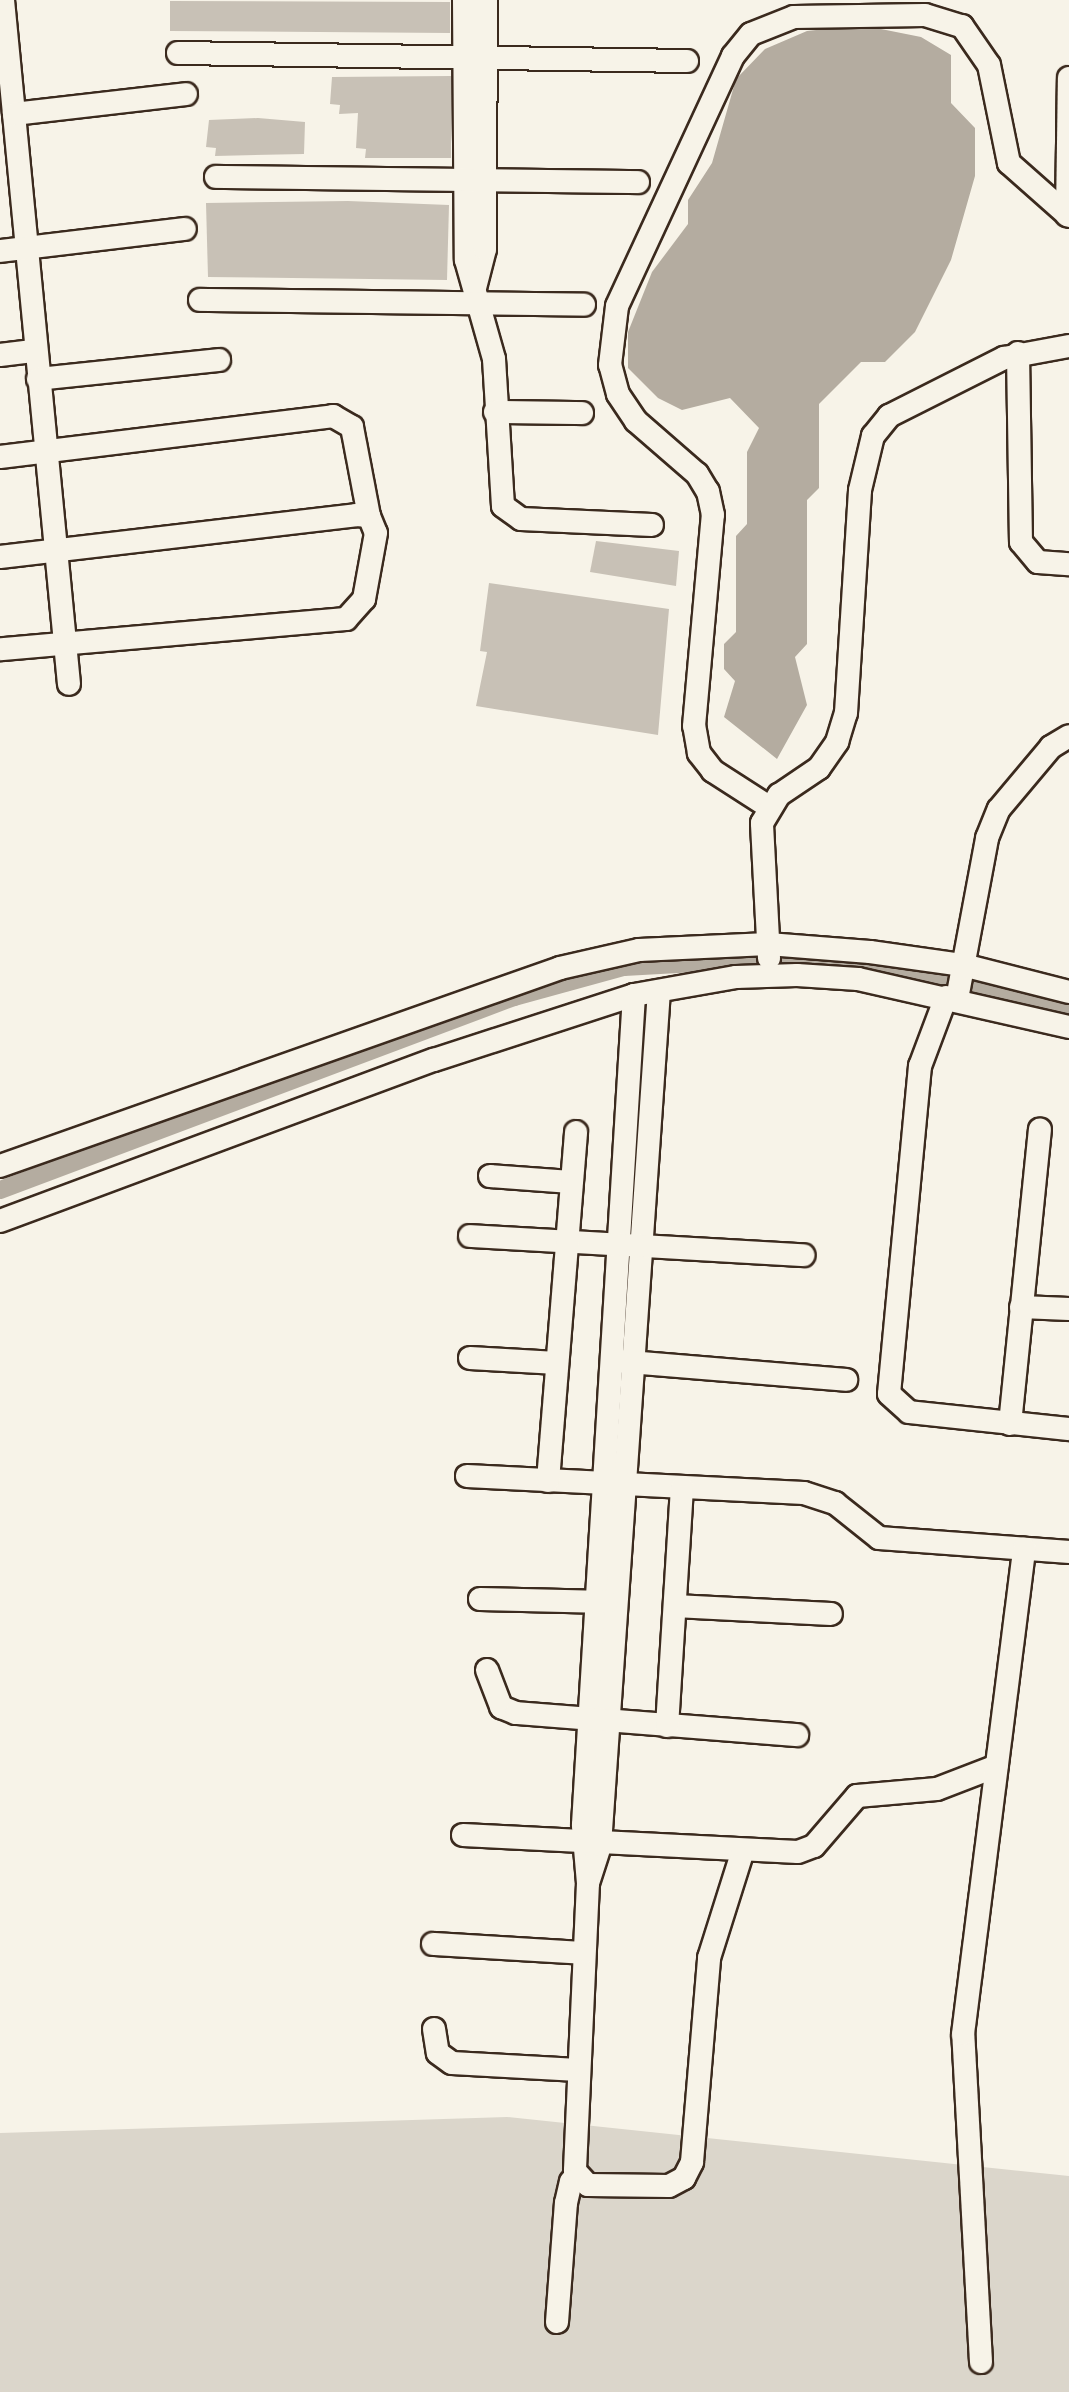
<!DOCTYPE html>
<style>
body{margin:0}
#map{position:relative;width:1069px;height:2392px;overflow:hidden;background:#f7f3e8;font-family:"Gochi Hand",sans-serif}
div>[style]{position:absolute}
.green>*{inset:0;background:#dbd6cb}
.water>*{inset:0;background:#b4aca0}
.canal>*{height:18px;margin:-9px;padding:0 9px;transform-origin:9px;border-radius:9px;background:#b4aca0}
.building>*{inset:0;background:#c8c1b6}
.roads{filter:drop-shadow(2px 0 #3b2a1e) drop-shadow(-2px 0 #3b2a1e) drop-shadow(0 2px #3b2a1e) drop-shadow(0 -2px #3b2a1e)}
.minor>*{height:22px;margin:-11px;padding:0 11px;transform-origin:11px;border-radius:11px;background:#f7f3e8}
span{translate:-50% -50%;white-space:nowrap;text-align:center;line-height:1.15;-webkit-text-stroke:6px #f7f3e8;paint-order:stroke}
</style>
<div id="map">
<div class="green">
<i style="clip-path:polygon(507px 2117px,1069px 2176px,1069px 2392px,0 2392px,0 2133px)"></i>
</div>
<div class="water">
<i style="clip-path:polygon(861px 25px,921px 37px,951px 55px,951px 103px,975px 128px,975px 176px,951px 260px,915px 332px,885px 362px,861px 362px,819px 404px,819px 488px,807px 500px,807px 644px,795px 657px,807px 705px,777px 759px,724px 717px,735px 681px,724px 669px,724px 644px,736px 632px,736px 536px,747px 524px,747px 452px,759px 428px,730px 398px,682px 410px,658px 398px,628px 368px,628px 332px,652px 272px,688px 224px,688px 200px,712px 163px,736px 79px,765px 49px,807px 31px)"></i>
</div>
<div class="canal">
<i style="left:0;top:1190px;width:549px;rotate:-20.58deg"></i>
<i style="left:514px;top:997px;width:114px;rotate:-15.3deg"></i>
<i style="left:624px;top:967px;width:160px;rotate:-3.2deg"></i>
<i style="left:784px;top:958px;width:107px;rotate:6.5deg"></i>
<i style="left:890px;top:970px;width:184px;rotate:13.5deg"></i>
</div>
<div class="building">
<i style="clip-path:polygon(170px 1px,450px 2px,450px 33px,170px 31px)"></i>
<i style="clip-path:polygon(451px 76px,451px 158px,365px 158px,366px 149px,356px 148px,358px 113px,339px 114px,340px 105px,330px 104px,332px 77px)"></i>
<i style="clip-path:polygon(258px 118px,305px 122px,304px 154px,215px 156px,216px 148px,206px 147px,209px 120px)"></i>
<i style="clip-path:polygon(348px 201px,449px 205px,447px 280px,208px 277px,206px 203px)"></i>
<i style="clip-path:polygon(596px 541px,679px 551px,676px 586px,590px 572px)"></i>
<i style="clip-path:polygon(489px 583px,669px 609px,658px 735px,476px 706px,487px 652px,480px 651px)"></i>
</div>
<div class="roads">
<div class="minor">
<i style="left:3px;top:0;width:687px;rotate:84.49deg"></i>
<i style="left:464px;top:0;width:260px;rotate:89.6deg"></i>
<i style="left:466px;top:260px;width:103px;rotate:74.2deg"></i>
<i style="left:494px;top:359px;width:147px;rotate:86.5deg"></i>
<i style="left:503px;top:506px;width:22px;rotate:36deg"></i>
<i style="left:521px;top:519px;width:131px;rotate:2.6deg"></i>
<i style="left:178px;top:53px;width:509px;rotate:0.9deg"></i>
<i style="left:14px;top:114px;width:173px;rotate:-6.6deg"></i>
<i style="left:216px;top:177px;width:422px;rotate:0.7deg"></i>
<i style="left:1067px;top:215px;width:137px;rotate:-89.2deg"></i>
<i style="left:0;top:251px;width:186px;rotate:-6.8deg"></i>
<i style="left:475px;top:288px;width:40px;rotate:-75.6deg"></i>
<i style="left:485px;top:249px;width:249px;rotate:-89.8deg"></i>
<i style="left:200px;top:300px;width:384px;rotate:0.7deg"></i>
<i style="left:1018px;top:353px;width:189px;rotate:89.1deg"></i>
<i style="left:1021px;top:542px;width:26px;rotate:50deg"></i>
<i style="left:1038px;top:562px;width:31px;rotate:4deg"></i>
<i style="left:0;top:355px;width:35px;rotate:-7deg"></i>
<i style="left:38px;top:379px;width:182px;rotate:-6deg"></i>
<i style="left:495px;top:412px;width:87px;rotate:0.7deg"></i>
<i style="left:0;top:457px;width:336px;rotate:-7deg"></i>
<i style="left:333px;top:416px;width:22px;rotate:30deg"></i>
<i style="left:352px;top:427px;width:91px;rotate:79.2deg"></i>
<i style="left:0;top:557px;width:358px;rotate:-6.7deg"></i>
<i style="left:356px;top:515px;width:13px;rotate:4deg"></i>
<i style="left:369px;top:516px;width:18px;rotate:68deg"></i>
<i style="left:376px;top:533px;width:67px;rotate:100.3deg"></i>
<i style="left:364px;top:599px;width:27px;rotate:132deg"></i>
<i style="left:346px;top:619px;width:347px;rotate:175deg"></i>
<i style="left:769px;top:807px;width:67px;rotate:-147.3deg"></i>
<i style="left:713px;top:771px;width:23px;rotate:-128deg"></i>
<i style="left:699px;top:753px;width:27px;rotate:-100deg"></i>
<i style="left:694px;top:726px;width:212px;rotate:-84.9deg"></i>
<i style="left:713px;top:515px;width:24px;rotate:-102deg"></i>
<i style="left:708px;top:492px;width:21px;rotate:-121deg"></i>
<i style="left:697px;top:474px;width:81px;rotate:-139deg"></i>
<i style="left:636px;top:421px;width:32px;rotate:-124deg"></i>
<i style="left:618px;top:394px;width:30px;rotate:-105deg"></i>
<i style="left:610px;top:365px;width:59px;rotate:-83.2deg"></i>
<i style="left:617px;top:306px;width:276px;rotate:-65.1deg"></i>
<i style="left:733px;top:56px;width:28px;rotate:-51deg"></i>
<i style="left:751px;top:34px;width:46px;rotate:-21.6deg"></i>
<i style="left:794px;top:17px;width:131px;rotate:-0.9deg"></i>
<i style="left:925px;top:15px;width:39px;rotate:17deg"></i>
<i style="left:962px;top:26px;width:47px;rotate:55.3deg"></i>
<i style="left:989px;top:65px;width:100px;rotate:78.5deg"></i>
<i style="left:1009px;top:163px;width:80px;rotate:41.5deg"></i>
<i style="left:769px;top:958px;width:135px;rotate:-93deg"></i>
<i style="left:762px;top:823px;width:33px;rotate:-59deg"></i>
<i style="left:779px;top:795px;width:48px;rotate:-34deg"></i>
<i style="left:819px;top:768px;width:32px;rotate:-55deg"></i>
<i style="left:837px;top:742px;width:30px;rotate:-73deg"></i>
<i style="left:846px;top:713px;width:223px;rotate:-86.4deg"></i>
<i style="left:860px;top:490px;width:56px;rotate:-76.5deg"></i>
<i style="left:873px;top:436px;width:26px;rotate:-51deg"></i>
<i style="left:889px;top:416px;width:129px;rotate:-26.8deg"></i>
<i style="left:1004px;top:358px;width:66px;rotate:-10.5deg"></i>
<i style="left:634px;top:995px;width:832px;rotate:93.52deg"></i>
<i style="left:583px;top:1825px;width:58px;rotate:85.1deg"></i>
<i style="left:588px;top:1883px;width:40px;rotate:-72deg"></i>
<i style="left:600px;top:1845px;width:856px;rotate:-86.05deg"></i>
<i style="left:946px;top:997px;width:74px;rotate:110.6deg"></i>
<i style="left:920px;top:1066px;width:329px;rotate:95.4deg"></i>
<i style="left:889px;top:1394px;width:27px;rotate:42deg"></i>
<i style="left:909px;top:1412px;width:161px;rotate:6.1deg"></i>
<i style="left:957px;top:999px;width:164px;rotate:-79.4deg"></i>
<i style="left:987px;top:838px;width:31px;rotate:-68deg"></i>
<i style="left:999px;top:809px;width:81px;rotate:-50deg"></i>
<i style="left:1051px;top:747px;width:21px;rotate:-31deg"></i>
<i style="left:0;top:1166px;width:594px;rotate:-19.47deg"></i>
<i style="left:560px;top:968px;width:81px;rotate:-12.8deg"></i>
<i style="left:639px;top:950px;width:129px;rotate:-2.7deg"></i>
<i style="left:768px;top:944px;width:102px;rotate:4.5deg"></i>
<i style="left:870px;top:952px;width:94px;rotate:8deg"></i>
<i style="left:963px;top:965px;width:109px;rotate:14.3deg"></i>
<i style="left:490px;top:1176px;width:81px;rotate:4.2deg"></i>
<i style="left:0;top:1221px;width:463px;rotate:-20.4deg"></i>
<i style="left:434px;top:1060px;width:210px;rotate:-18deg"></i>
<i style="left:634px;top:995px;width:104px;rotate:-10deg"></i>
<i style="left:736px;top:977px;width:61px;rotate:-1.9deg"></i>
<i style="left:797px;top:975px;width:61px;rotate:3.8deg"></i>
<i style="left:858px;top:979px;width:216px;rotate:12.8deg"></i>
<i style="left:470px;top:1236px;width:334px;rotate:3.3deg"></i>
<i style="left:1021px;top:1307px;width:48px;rotate:2.4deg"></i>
<i style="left:470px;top:1358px;width:87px;rotate:3.3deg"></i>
<i style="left:617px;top:1361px;width:230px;rotate:4.7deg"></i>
<i style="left:1010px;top:1424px;width:296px;rotate:-84.2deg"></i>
<i style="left:467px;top:1476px;width:337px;rotate:2.9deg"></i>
<i style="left:804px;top:1493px;width:33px;rotate:18deg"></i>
<i style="left:835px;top:1503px;width:56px;rotate:38.5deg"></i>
<i style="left:879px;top:1538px;width:191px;rotate:4.2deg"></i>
<i style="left:548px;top:1481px;width:350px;rotate:-85.4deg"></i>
<i style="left:480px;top:1599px;width:127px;rotate:1.4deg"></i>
<i style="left:675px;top:1606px;width:156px;rotate:2.9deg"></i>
<i style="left:487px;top:1670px;width:40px;rotate:69deg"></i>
<i style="left:501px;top:1707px;width:16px;rotate:22deg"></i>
<i style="left:516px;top:1713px;width:282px;rotate:4.5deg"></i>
<i style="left:667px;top:1726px;width:239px;rotate:-86.4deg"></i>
<i style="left:463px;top:1835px;width:335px;rotate:2.9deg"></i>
<i style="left:798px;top:1852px;width:17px;rotate:-21deg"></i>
<i style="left:814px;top:1846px;width:66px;rotate:-49.3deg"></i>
<i style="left:857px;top:1796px;width:80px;rotate:-5deg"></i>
<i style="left:937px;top:1789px;width:64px;rotate:-21deg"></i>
<i style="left:588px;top:1883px;width:288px;rotate:92.6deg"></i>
<i style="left:575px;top:2171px;width:19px;rotate:47deg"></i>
<i style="left:588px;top:2185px;width:81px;rotate:0.7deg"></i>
<i style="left:669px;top:2186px;width:17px;rotate:-28deg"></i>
<i style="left:684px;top:2178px;width:18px;rotate:-63deg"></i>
<i style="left:692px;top:2162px;width:205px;rotate:-85.2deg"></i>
<i style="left:709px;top:1958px;width:113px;rotate:-72.5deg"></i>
<i style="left:433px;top:1944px;width:151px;rotate:3.4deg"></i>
<i style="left:434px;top:2029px;width:24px;rotate:81deg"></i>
<i style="left:438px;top:2053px;width:17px;rotate:36deg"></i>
<i style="left:452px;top:2063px;width:126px;rotate:3.2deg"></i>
<i style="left:557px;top:2322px;width:119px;rotate:-85.7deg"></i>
<i style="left:566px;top:2203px;width:22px;rotate:-77deg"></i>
<i style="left:571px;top:2182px;width:9px;rotate:-21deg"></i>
<i style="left:981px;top:2362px;width:328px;rotate:-93.1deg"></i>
<i style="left:963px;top:2034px;width:489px;rotate:-82.8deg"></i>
</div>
</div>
</div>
